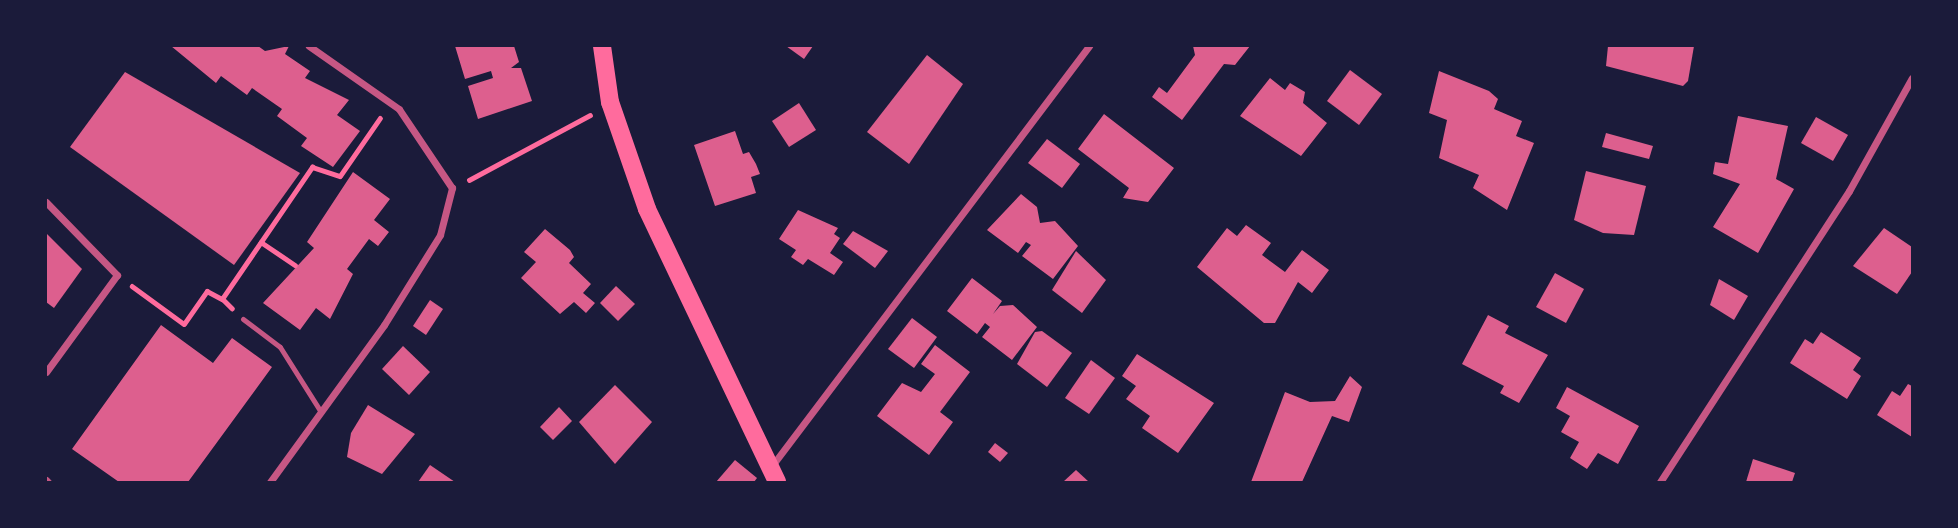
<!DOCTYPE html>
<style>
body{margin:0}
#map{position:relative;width:1958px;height:528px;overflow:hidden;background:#1b1b3a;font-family:"DM Sans",sans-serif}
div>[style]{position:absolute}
.building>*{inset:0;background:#dd5f8e}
.path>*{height:4.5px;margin:-2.25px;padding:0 2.25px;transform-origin:2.25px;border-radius:2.25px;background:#ff6b9d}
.service>*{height:5px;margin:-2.5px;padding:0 2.5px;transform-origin:2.5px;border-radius:2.5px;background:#c65784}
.minor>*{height:7px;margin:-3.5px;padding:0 3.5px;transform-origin:3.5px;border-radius:3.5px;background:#c65784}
.primary>*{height:18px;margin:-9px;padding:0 9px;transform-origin:9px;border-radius:9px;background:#ff6b9d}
span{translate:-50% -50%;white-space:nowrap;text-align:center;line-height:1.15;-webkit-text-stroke:7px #1b1b3a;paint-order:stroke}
.frame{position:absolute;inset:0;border:47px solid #1b1b3a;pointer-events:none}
</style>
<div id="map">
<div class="building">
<i style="clip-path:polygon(171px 46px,258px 46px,265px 51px,289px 46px,285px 54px,310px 71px,305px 78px,349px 100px,337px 115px,360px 131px,333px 167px,301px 146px,307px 138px,277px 116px,282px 109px,252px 88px,247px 95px,221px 76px,216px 83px)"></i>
<i style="clip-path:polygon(455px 46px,514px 46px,519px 62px,511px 68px,521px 68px,532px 101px,478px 119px,468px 86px,493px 78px,491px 71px,465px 79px)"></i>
<i style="clip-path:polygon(786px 46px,813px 46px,804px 59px)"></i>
<i style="clip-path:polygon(1193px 46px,1250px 46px,1235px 65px,1224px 64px,1182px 120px,1152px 97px,1159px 87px,1167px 93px,1195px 55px)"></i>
<i style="clip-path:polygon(1608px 46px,1694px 46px,1688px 81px,1683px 86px,1606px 66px)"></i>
<i style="clip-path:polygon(927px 55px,963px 84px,909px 164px,867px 132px)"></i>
<i style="clip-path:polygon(1350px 70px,1382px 94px,1359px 125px,1327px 101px)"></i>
<i style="clip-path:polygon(1439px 71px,1489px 91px,1498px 99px,1494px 109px,1522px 121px,1516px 136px,1534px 143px,1507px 210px,1473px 188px,1479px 175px,1439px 158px,1447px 120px,1429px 113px)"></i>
<i style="clip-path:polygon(125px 72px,300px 173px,234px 265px,70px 147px)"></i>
<i style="clip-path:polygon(1270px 78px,1285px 90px,1290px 83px,1305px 92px,1303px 103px,1327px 123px,1301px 156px,1240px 116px)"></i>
<i style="clip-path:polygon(799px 103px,816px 130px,789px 147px,772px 121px)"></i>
<i style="clip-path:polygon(1104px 114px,1174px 168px,1148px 202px,1123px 198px,1129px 188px,1078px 149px)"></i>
<i style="clip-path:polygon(1738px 116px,1788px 126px,1776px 179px,1794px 189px,1758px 253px,1713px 227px,1740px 184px,1713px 174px,1715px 162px,1728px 164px)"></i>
<i style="clip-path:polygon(1816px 117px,1848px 135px,1833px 161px,1801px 143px)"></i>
<i style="clip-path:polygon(735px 131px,743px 154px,749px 152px,756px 164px,760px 174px,751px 177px,756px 193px,715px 206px,694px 145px)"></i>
<i style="clip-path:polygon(1606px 133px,1653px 146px,1649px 159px,1602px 147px)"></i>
<i style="clip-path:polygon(1047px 139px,1080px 164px,1062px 188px,1028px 163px)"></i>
<i style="clip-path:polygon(1586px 171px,1646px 186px,1634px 235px,1603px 233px,1574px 220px)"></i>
<i style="clip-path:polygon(353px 172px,390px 199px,374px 220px,389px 232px,378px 246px,369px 239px,347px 269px,353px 274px,330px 319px,316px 308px,300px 330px,263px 303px,314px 248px,307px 242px)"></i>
<i style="clip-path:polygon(1021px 194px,1037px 207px,1040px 223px,1055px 221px,1078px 246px,1053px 279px,1022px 256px,1031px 245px,1026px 242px,1018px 253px,987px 230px)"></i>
<i style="clip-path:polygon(798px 210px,838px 228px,834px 234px,840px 238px,830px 253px,843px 262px,834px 275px,808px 259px,803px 265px,791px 257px,796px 250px,779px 239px)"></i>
<i style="clip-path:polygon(1246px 225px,1271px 243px,1262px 255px,1285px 272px,1302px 250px,1329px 270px,1312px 293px,1298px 282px,1275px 323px,1264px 323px,1197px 267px,1227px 228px,1237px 236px)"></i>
<i style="clip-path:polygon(1884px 228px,1912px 247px,1912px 272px,1897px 294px,1853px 266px)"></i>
<i style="clip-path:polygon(545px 229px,570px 250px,574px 257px,569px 263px,591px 284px,583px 293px,595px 303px,586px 313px,574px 302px,560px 314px,521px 278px,536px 262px,524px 252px)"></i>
<i style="clip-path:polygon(853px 231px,888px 251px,875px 268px,843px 244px)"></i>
<i style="clip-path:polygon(46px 233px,82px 269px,54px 308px,46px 302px)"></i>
<i style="clip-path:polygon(1076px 251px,1106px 280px,1082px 313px,1052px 290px)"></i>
<i style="clip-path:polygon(1555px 273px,1584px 289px,1566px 323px,1536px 307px)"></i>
<i style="clip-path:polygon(972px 278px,1002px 301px,993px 314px,1000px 306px,1013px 305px,1037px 327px,1012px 360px,982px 337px,990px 327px,985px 323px,977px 334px,947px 311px)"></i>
<i style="clip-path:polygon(1719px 279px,1748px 296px,1734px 320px,1710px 305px)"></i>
<i style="clip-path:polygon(616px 286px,635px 304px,618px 321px,600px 303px)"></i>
<i style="clip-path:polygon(430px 300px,443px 309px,426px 335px,413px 326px)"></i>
<i style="clip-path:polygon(1488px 315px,1509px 326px,1505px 333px,1548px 355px,1519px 403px,1500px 393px,1504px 386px,1462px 364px)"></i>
<i style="clip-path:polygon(912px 318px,937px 337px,914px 368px,888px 349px)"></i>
<i style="clip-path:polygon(161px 325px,213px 363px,232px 338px,272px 367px,188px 482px,119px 482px,72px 449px)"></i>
<i style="clip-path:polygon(1042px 331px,1072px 353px,1047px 387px,1017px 364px,1035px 332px)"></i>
<i style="clip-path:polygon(1821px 332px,1861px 358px,1853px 370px,1861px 376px,1847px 399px,1790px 363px,1805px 339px,1813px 344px)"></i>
<i style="clip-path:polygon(935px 345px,970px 372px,940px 412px,953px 422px,929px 455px,877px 416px,902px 383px,921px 392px,935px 374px,921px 364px)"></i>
<i style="clip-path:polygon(403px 346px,430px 372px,409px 395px,382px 369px)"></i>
<i style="clip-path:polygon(1137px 354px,1214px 403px,1178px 453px,1142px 428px,1150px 416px,1126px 399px,1136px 386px,1122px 376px)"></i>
<i style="clip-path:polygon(1091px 360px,1115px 378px,1089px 414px,1065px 398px)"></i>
<i style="clip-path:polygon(1350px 376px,1362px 387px,1349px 422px,1332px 416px,1302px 482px,1251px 482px,1285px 392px,1310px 402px,1335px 401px)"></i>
<i style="clip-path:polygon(1908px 384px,1912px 386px,1912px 437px,1877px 415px,1892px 391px,1900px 396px)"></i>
<i style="clip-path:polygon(615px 385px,652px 422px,615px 464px,579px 422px)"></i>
<i style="clip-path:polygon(1567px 387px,1639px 426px,1618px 464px,1598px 453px,1587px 469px,1570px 458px,1579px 442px,1561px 432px,1570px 416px,1556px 408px)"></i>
<i style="clip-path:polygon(368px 405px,415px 434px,382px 474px,347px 457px,351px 433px)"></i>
<i style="clip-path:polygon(559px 407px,572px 421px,553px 440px,540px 427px)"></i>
<i style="clip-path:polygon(995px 443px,1008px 453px,1000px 462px,988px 452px)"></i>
<i style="clip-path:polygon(1753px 459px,1795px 473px,1792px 482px,1746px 482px)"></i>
<i style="clip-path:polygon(735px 460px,757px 478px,754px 482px,716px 482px)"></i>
<i style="clip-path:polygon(430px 465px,455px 482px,418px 482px)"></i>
<i style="clip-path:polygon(1076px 470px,1089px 482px,1063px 482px)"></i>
</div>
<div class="path">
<i style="left:469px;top:180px;width:137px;rotate:-28.2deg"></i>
<i style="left:261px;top:242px;width:41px;rotate:34.1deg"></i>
<i style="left:132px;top:286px;width:64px;rotate:36.2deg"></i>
<i style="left:184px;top:324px;width:40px;rotate:-55.1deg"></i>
<i style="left:207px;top:291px;width:17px;rotate:28deg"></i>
<i style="left:232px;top:309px;width:14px;rotate:-135deg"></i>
<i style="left:222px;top:299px;width:160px;rotate:-55.7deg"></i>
<i style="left:312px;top:167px;width:29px;rotate:18deg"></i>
<i style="left:340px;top:176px;width:70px;rotate:-55.4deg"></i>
</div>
<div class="service">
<i style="left:243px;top:319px;width:46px;rotate:37.1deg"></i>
<i style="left:280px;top:347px;width:77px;rotate:57.8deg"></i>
</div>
<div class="minor">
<i style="left:46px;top:202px;width:102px;rotate:45.8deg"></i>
<i style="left:117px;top:275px;width:120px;rotate:126.2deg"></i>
<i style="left:771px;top:467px;width:528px;rotate:-52.93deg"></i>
<i style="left:46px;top:480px;width:3px;rotate:45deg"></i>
<i style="left:270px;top:482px;width:194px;rotate:-54deg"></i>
<i style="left:384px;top:325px;width:106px;rotate:-58.1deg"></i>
<i style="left:440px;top:235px;width:49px;rotate:-75.7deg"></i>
<i style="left:452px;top:188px;width:95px;rotate:-123.9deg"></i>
<i style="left:399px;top:109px;width:110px;rotate:-145deg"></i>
<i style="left:1660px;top:482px;width:347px;rotate:-57deg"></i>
<i style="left:1849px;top:191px;width:129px;rotate:-60.9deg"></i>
</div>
<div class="primary">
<i style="left:602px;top:46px;width:57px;rotate:81.9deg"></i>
<i style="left:610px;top:102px;width:113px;rotate:70.9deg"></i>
<i style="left:647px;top:209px;width:302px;rotate:64.5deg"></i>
</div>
<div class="frame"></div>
</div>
